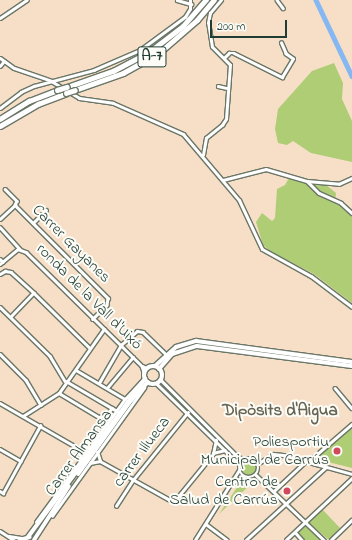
<!DOCTYPE html>
<meta charset="utf-8">
<style>
body{margin:0}
#map{position:relative;width:352px;height:540px;overflow:hidden;background:#f6dfc6;font-family:"Indie Flower",sans-serif}
div>[style]{position:absolute}
.green>*{inset:0;background:#aecd75}
.round{border-radius:50%}
.river>*{height:4.5px;margin:-2.25px;padding:0 2.25px;transform-origin:2.25px;border-radius:2.25px;background:#85b8f3}
.roads{filter:drop-shadow(1px 0 #6a7667) drop-shadow(-1px 0 #6a7667) drop-shadow(0 1px #6a7667) drop-shadow(0 -1px #6a7667)}
.minor>*{height:2.5px;margin:-1.25px;padding:0 1.25px;transform-origin:1.25px;border-radius:1.25px;background:#fff}
.minor>.ring{margin:-1.25px;padding:0;box-sizing:content-box;background:none;border:2.5px solid #fff;border-radius:50%}
.tertiary>*{height:3px;margin:-1.5px;padding:0 1.5px;transform-origin:1.5px;border-radius:1.5px;background:#fff}
.primary>*{height:4px;margin:-2px;padding:0 2px;transform-origin:2px;border-radius:2px;background:#fff}
.primary>.ring{margin:-2px;padding:0;box-sizing:content-box;background:none;border:4px solid #fff;border-radius:50%}
.motorway>*{height:4.5px;margin:-2.25px;padding:0 2.25px;transform-origin:2.25px;border-radius:2.25px;background:#fff}
.bridges{filter:drop-shadow(1px 0 #6a7667) drop-shadow(-1px 0 #6a7667) drop-shadow(0 1px #6a7667) drop-shadow(0 -1px #6a7667)}
.motorway-bridge>*{height:4.5px;margin:-2.25px;padding:0 2.25px;transform-origin:2.25px;border-radius:2.25px;background:#fff}
.dots>*{width:11px;height:11px;translate:-50% -50%;box-sizing:border-box;border:2px solid #fdfcf7;border-radius:50%}
span{translate:-50% -50%;white-space:nowrap;text-align:center;line-height:1.15;-webkit-text-stroke:4px #fdfcf7;paint-order:stroke}
.shield-label span{padding:1px 3px;background:#fdfcf7;border:1px solid;border-radius:3px;-webkit-text-stroke-width:0}
.shield-label{font-size:15px;color:#1f3d34;font-weight:700}
.street-label{font-size:16px;color:#1f3d34}
.poi-label{font-size:16px;color:#1f3d34}
.right{translate:-100% -50%;text-align:right}
.neighbourhood-label{font-size:17px;color:#666452;font-weight:700}
.scale{position:absolute;left:210px;top:20px;width:77px;height:18px;box-sizing:border-box;border:2px solid #1f3d34;border-top:0;padding-left:5px;font-size:12px;line-height:14px;white-space:nowrap;color:#1f3d34;-webkit-text-stroke:3px #fdfcf7;paint-order:stroke}
</style>
<div id="map">
<div class="green">
<i style="clip-path:polygon(334px 63px,343px 83px,342px 99px,352px 121px,352px 162px,311px 153px,293px 141px,287px 145px,278px 143px,275px 129px,278px 109px,312px 71px)"></i>
<i style="clip-path:polygon(289px 178px,325px 184px,336px 193px,335px 201px,352px 214px,352px 303px,314px 274px,271px 252px,263px 245px,256px 222px,262px 213px,272px 221px,275px 218px,277px 189px,285px 185px)"></i>
<i style="clip-path:polygon(352px 427px,352px 468px,316px 459px,316px 457px)"></i>
<i class="round" style="left:242px;top:461px;width:14px;height:14px"></i>
<i style="clip-path:polygon(242px 481px,251px 484px,219px 514px,240px 483px)"></i>
<i style="clip-path:polygon(322px 509px,340px 528px,329px 540px,308px 522px)"></i>
<i style="clip-path:polygon(306px 523px,322px 540px,304px 540px,296px 532px)"></i>
</div>
<div class="river">
<i style="left:316px;top:0;width:84px;rotate:64.7deg"></i>
</div>
<div class="roads">
<div class="minor">
<i style="left:177px;top:0;width:15px;rotate:16deg"></i>
<i style="left:277px;top:0;width:10px;rotate:53deg"></i>
<i style="left:0;top:18px;width:32px;rotate:-34deg"></i>
<i style="left:224px;top:58px;width:7px;rotate:-45deg"></i>
<i style="left:229px;top:53px;width:5px"></i>
<i style="left:234px;top:53px;width:54px;rotate:26.6deg"></i>
<i style="left:282px;top:77px;width:21px;rotate:-59deg"></i>
<i style="left:293px;top:59px;width:9px;rotate:-144deg"></i>
<i style="left:286px;top:54px;width:12px;rotate:-114deg"></i>
<i style="left:0;top:66px;width:6px;rotate:-51deg"></i>
<i style="left:218px;top:86px;width:9px;rotate:13deg"></i>
<i style="left:0;top:108px;width:26px;rotate:-37deg"></i>
<i style="left:21px;top:92px;width:14px;rotate:-25deg"></i>
<i style="left:34px;top:86px;width:62px;rotate:-14.9deg"></i>
<i style="left:94px;top:70px;width:50px;rotate:-23.5deg"></i>
<i style="left:140px;top:50px;width:56px;rotate:-36.3deg"></i>
<i style="left:185px;top:17px;width:9px;rotate:-58deg"></i>
<i style="left:190px;top:9px;width:9px;rotate:-90deg"></i>
<i style="left:203px;top:155px;width:17px;rotate:-80deg"></i>
<i style="left:206px;top:138px;width:21px;rotate:-39deg"></i>
<i style="left:222px;top:125px;width:7px;rotate:-56deg"></i>
<i style="left:226px;top:119px;width:54px;rotate:-85.8deg"></i>
<i style="left:230px;top:65px;width:25px;rotate:-135deg"></i>
<i style="left:212px;top:47px;width:24px;rotate:-99deg"></i>
<i style="left:208px;top:23px;width:10px;rotate:-79deg"></i>
<i style="left:210px;top:13px;width:17px;rotate:-50deg"></i>
<i style="left:223px;top:180px;width:44px;rotate:-14.3deg"></i>
<i style="left:266px;top:169px;width:43px;rotate:16.3deg"></i>
<i style="left:307px;top:181px;width:32px;rotate:5deg"></i>
<i style="left:339px;top:184px;width:14px;rotate:-25deg"></i>
<i style="left:307px;top:181px;width:17px;rotate:45deg"></i>
<i style="left:319px;top:193px;width:24px;rotate:24deg"></i>
<i style="left:341px;top:203px;width:15px;rotate:42deg"></i>
<i style="left:5px;top:189px;width:17px;rotate:45deg"></i>
<i style="left:17px;top:201px;width:4px;rotate:117deg"></i>
<i style="left:15px;top:205px;width:132px;rotate:45deg"></i>
<i style="left:108px;top:298px;width:7px;rotate:98deg"></i>
<i style="left:107px;top:305px;width:20px;rotate:135deg"></i>
<i style="left:0;top:219px;width:21px;rotate:-43deg"></i>
<i style="left:33px;top:223px;width:18px;rotate:-45deg"></i>
<i style="left:0;top:227px;width:30px;rotate:48deg"></i>
<i style="left:0;top:259px;width:4px;rotate:45deg"></i>
<i style="left:0;top:264px;width:23px;rotate:-40deg"></i>
<i style="left:18px;top:249px;width:9px;rotate:21deg"></i>
<i style="left:26px;top:252px;width:163px;rotate:44.5deg"></i>
<i style="left:142px;top:366px;width:6px;rotate:72deg"></i>
<i style="left:0;top:274px;width:6px;rotate:-31deg"></i>
<i style="left:5px;top:271px;width:6px;rotate:9deg"></i>
<i style="left:11px;top:272px;width:31px;rotate:42deg"></i>
<i style="left:34px;top:293px;width:33px;rotate:134deg"></i>
<i style="left:34px;top:293px;width:78px;rotate:44.5deg"></i>
<i style="left:0;top:307px;width:70px;rotate:44.4deg"></i>
<i style="left:50px;top:356px;width:29px;rotate:59deg"></i>
<i style="left:0;top:354px;width:37px;rotate:45deg"></i>
<i style="left:26px;top:380px;width:29px;rotate:59deg"></i>
<i style="left:142px;top:366px;width:5px;rotate:22deg"></i>
<i style="left:76px;top:370px;width:57px;rotate:30.6deg"></i>
<i style="left:160px;top:379px;width:109px;rotate:45deg"></i>
<i style="left:237px;top:456px;width:9px;rotate:27deg"></i>
<i style="left:66px;top:381px;width:59px;rotate:30.5deg"></i>
<i style="left:99px;top:383px;width:44px;rotate:-59.9deg"></i>
<i style="left:121px;top:345px;width:21px;rotate:-41deg"></i>
<i style="left:137px;top:331px;width:6px;rotate:9deg"></i>
<i style="left:143px;top:332px;width:32px;rotate:44deg"></i>
<i style="left:156px;top:383px;width:117px;rotate:44.3deg"></i>
<i style="left:107px;top:388px;width:40px;rotate:-50deg"></i>
<i style="left:335px;top:388px;width:26px;rotate:50deg"></i>
<i style="left:59px;top:393px;width:47px;rotate:31deg"></i>
<i style="left:99px;top:417px;width:7px;rotate:-16deg"></i>
<i style="left:106px;top:415px;width:9px;rotate:-49deg"></i>
<i style="left:0;top:403px;width:90px;rotate:30deg"></i>
<i style="left:23px;top:416px;width:43px;rotate:-32.6deg"></i>
<i style="left:59px;top:393px;width:78px;rotate:-54.9deg"></i>
<i style="left:0;top:449px;width:24px;rotate:30deg"></i>
<i style="left:213px;top:453px;width:12px;rotate:-14deg"></i>
<i class="ring" style="left:239px;top:458px;width:17.5px;height:17.5px"></i>
<i style="left:81px;top:459px;width:11px;rotate:-105deg"></i>
<i style="left:78px;top:448px;width:12px;rotate:-5deg"></i>
<i style="left:100px;top:461px;width:82px;rotate:29.1deg"></i>
<i style="left:172px;top:501px;width:6px;rotate:-31deg"></i>
<i style="left:177px;top:498px;width:57px;rotate:-50.7deg"></i>
<i style="left:213px;top:454px;width:14px;rotate:-78deg"></i>
<i style="left:308px;top:462px;width:58px;rotate:-40.8deg"></i>
<i style="left:90px;top:463px;width:10px;rotate:-11deg"></i>
<i style="left:100px;top:461px;width:9px;rotate:-108deg"></i>
<i style="left:256px;top:475px;width:94px;rotate:43.7deg"></i>
<i style="left:66px;top:481px;width:101px;rotate:-54.3deg"></i>
<i style="left:125px;top:399px;width:26px;rotate:-47deg"></i>
<i style="left:232px;top:483px;width:13px;rotate:-27deg"></i>
<i style="left:0;top:491px;width:4px;rotate:34deg"></i>
<i style="left:3px;top:493px;width:77px;rotate:-61.1deg"></i>
<i style="left:274px;top:491px;width:44px;rotate:-43.2deg"></i>
<i style="left:116px;top:506px;width:31px;rotate:-57deg"></i>
<i style="left:133px;top:480px;width:87px;rotate:-51deg"></i>
<i style="left:52px;top:516px;width:158px;rotate:-54.3deg"></i>
<i style="left:36px;top:522px;width:51px;rotate:-53.8deg"></i>
<i style="left:206px;top:524px;width:26px;rotate:37deg"></i>
<i style="left:0;top:531px;width:17px;rotate:33deg"></i>
<i style="left:295px;top:532px;width:11px;rotate:49deg"></i>
<i style="left:9px;top:536px;width:12px;rotate:9deg"></i>
<i style="left:195px;top:540px;width:83px;rotate:-57.8deg"></i>
<i style="left:246px;top:540px;width:108px;rotate:-42.4deg"></i>
<i style="left:286px;top:540px;width:91px;rotate:-43.2deg"></i>
<i style="left:331px;top:540px;width:29px;rotate:-44deg"></i>
</div>
<div class="tertiary">
<i style="left:0;top:58px;width:17px;rotate:36deg"></i>
<i style="left:14px;top:68px;width:39px;rotate:19deg"></i>
<i style="left:51px;top:81px;width:33px;rotate:31deg"></i>
<i style="left:79px;top:98px;width:34px;rotate:8deg"></i>
<i style="left:113px;top:103px;width:77px;rotate:23.9deg"></i>
<i style="left:183px;top:134px;width:87px;rotate:49.7deg"></i>
<i style="left:239px;top:200px;width:54px;rotate:64.9deg"></i>
<i style="left:262px;top:249px;width:56px;rotate:28.9deg"></i>
<i style="left:311px;top:276px;width:51px;rotate:37.1deg"></i>
<i style="left:257px;top:464px;width:19px;rotate:-32deg"></i>
<i style="left:273px;top:454px;width:10px;rotate:6deg"></i>
<i style="left:283px;top:455px;width:72px;rotate:15.4deg"></i>
</div>
<div class="primary">
<i style="left:155px;top:366px;width:28px;rotate:-42deg"></i>
<i style="left:176px;top:347px;width:21px;rotate:-17deg"></i>
<i style="left:196px;top:341px;width:157px;rotate:7.7deg"></i>
<i class="ring" style="left:144px;top:366px;width:14px;height:14px"></i>
<i style="left:159px;top:369px;width:20px;rotate:-49deg"></i>
<i style="left:172px;top:354px;width:26px;rotate:-18deg"></i>
<i style="left:197px;top:346px;width:156px;rotate:7.4deg"></i>
<i style="left:78px;top:474px;width:87px;rotate:-54.3deg"></i>
<i style="left:129px;top:403px;width:28px;rotate:-48deg"></i>
<i style="left:28px;top:537px;width:197px;rotate:-53.5deg"></i>
<i style="left:20px;top:540px;width:10px;rotate:-17deg"></i>
<i style="left:34px;top:540px;width:64px;rotate:-57.1deg"></i>
</div>
<div class="motorway">
<i style="left:67px;top:87px;width:49px;rotate:-19.2deg"></i>
<i style="left:113px;top:71px;width:41px;rotate:-27.8deg"></i>
<i style="left:149px;top:52px;width:43px;rotate:-37.4deg"></i>
<i style="left:183px;top:26px;width:35px;rotate:-49deg"></i>
<i style="left:75px;top:90px;width:51px;rotate:-19.5deg"></i>
<i style="left:123px;top:73px;width:41px;rotate:-29.1deg"></i>
<i style="left:159px;top:53px;width:50px;rotate:-41deg"></i>
<i style="left:197px;top:20px;width:26px;rotate:-50deg"></i>
<i style="left:0;top:119px;width:34px;rotate:-32deg"></i>
<i style="left:29px;top:101px;width:30px;rotate:-21deg"></i>
<i style="left:0;top:126px;width:44px;rotate:-30.1deg"></i>
<i style="left:38px;top:104px;width:30px;rotate:-21deg"></i>
</div>
</div>
<div class="bridges">
<div class="motorway-bridge">
<i style="left:57px;top:90px;width:10px;rotate:-17deg"></i>
<i style="left:66px;top:93px;width:9px;rotate:-18deg"></i>
</div>
</div>
<div class="dots">
<i style="left:337px;top:451px;background:#d1495b"></i>
<i style="left:287px;top:491px;background:#d1495b"></i>
</div>
<div class="shield-label">
<span style="left:152px;top:57px">A-7</span>
</div>
<div class="street-label">
<span style="left:71px;top:244px;rotate:45deg">Carrer Gayanes</span>
<span style="left:89px;top:297px;rotate:45deg">ronda de la Vall d'Uixó</span>
<span style="left:142px;top:452px;rotate:-53deg">carrer Illueca</span>
<span style="left:79px;top:453px;rotate:-54deg">Carrer Almansa</span>
</div>
<div class="poi-label">
<span class="right" style="left:329px;top:451px">Poliesportiu<br>Municipal de Carrús</span>
<span class="right" style="left:278px;top:491px">Centro de<br>Salud de Carrús</span>
</div>
<div class="neighbourhood-label">
<span style="left:280px;top:411px">Dipòsits d'Aigua</span>
</div>
<div class="scale">200 m</div>
</div>
